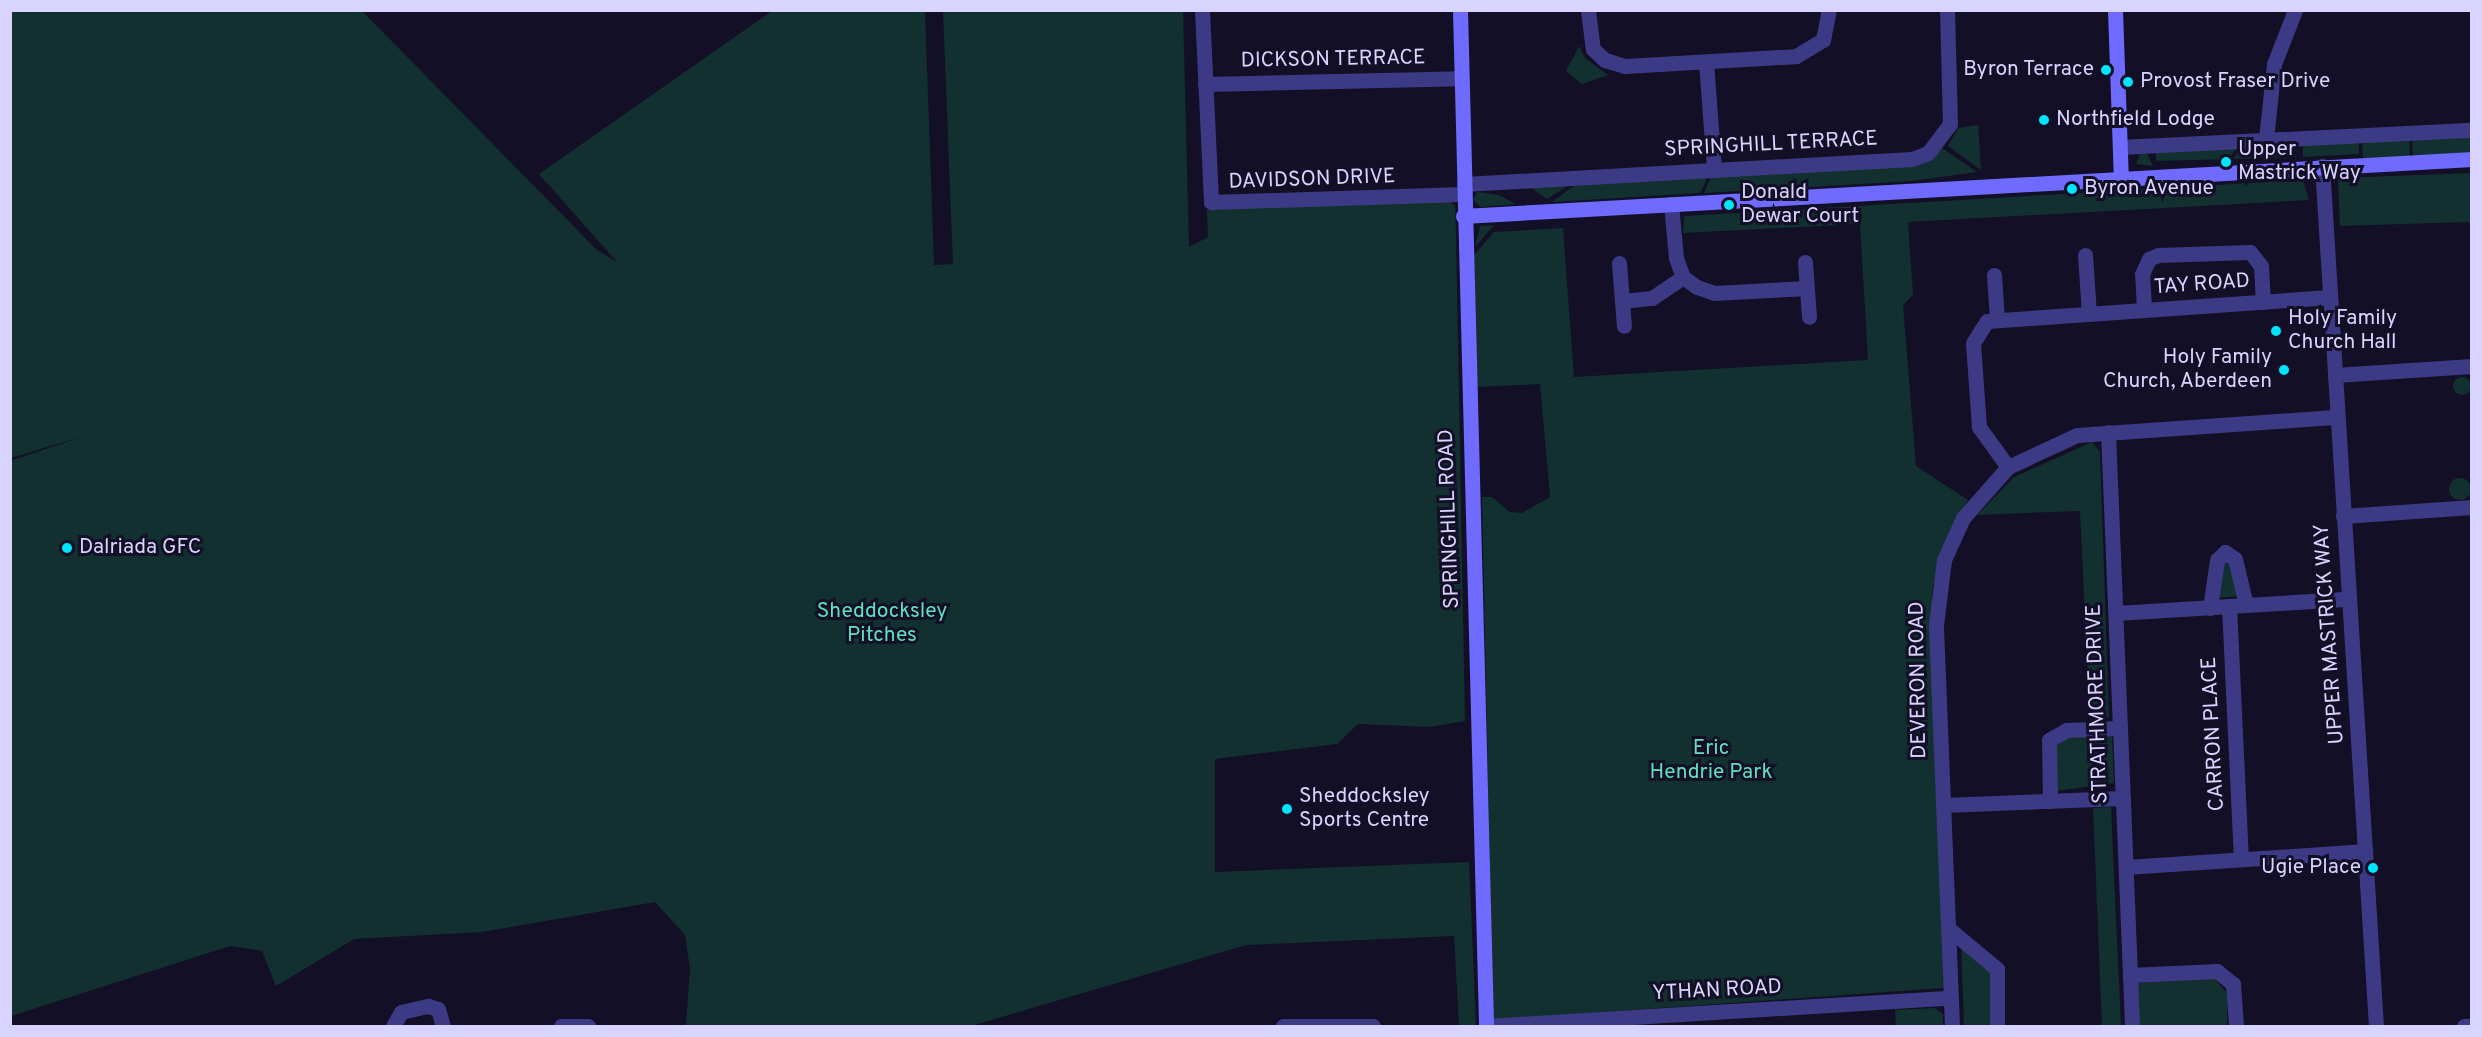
<!DOCTYPE html>
<style>
body{margin:0}
#map{position:relative;width:2482px;height:1037px;overflow:hidden;background:#130f26;font-family:Overpass,sans-serif}
div>[style]{position:absolute}
.green>*{inset:0;background:#12302f}
.round{border-radius:50%}
.street>*{height:15px;margin:-7.5px;padding:0 7.5px;transform-origin:7.5px;border-radius:7.5px;background:#3d3a85}
.secondary>*{height:15px;margin:-7.5px;padding:0 7.5px;transform-origin:7.5px;border-radius:7.5px;background:#6f6bff}
.dots>*{width:16px;height:16px;translate:-50% -50%;box-sizing:border-box;border:3px solid #130f26;border-radius:50%}
span{translate:-50% -50%;white-space:nowrap;text-align:center;line-height:1.15;-webkit-text-stroke:6px #130f26;paint-order:stroke}
.street-label{font-size:21px;color:#d9d4ff}
.poi-label{font-size:21px;color:#d9d4ff}
.right{translate:-100% -50%;text-align:right}
.left{translate:0 -50%;text-align:left}
.park-label{font-size:21px;color:#5fe0c0}
.frame{position:absolute;inset:0;border:12px solid #d9d4ff;pointer-events:none}
</style>
<div id="map">
<div class="green">
<i style="clip-path:polygon(11px 11px,362px 11px,597px 250px,617px 262px,539px 174px,772px 11px,925px 11px,934px 265px,953px 264px,943px 11px,1183px 11px,1189px 247px,1208px 237px,1207px 210px,1446px 198px,1455px 206px,1456px 233px,1465px 721px,1429px 727px,1358px 724px,1337px 744px,1215px 759px,1215px 872px,1469px 862px,1476px 1026px,1459px 1026px,1454px 936px,1246px 945px,971px 1026px,686px 1026px,690px 969px,685px 935px,655px 902px,482px 932px,354px 939px,276px 986px,262px 951px,230px 946px,11px 1016px,10px 461px,84px 436px,11px 458px)"></i>
<i style="clip-path:polygon(1579px 46px,1585px 58px,1608px 75px,1582px 84px,1566px 71px)"></i>
<i style="clip-path:polygon(1978px 125px,1981px 170px,1948px 146px,1958px 128px)"></i>
<i style="clip-path:polygon(2471px 134px,2471px 153px,2413px 156px,2412px 137px)"></i>
<i style="clip-path:polygon(2409px 137px,2410px 156px,2363px 159px,2362px 140px)"></i>
<i style="clip-path:polygon(2359px 140px,2359px 154px,2303px 157px,2303px 142px)"></i>
<i style="clip-path:polygon(2284px 143px,2297px 157px,2233px 159px,2243px 145px)"></i>
<i style="clip-path:polygon(2238px 145px,2229px 159px,2156px 161px,2156px 149px)"></i>
<i style="clip-path:polygon(1942px 148px,1977px 172px,1912px 181px,1704px 193px,1712px 174px,1930px 157px)"></i>
<i style="clip-path:polygon(2147px 153px,2153px 166px,2136px 164px,2140px 154px)"></i>
<i style="clip-path:polygon(2471px 173px,2471px 230px,2469px 222px,2340px 226px,2338px 178px)"></i>
<i style="clip-path:polygon(1709px 175px,1700px 193px,1552px 202px,1579px 182px)"></i>
<i style="clip-path:polygon(2303px 180px,2309px 200px,1908px 222px,1913px 295px,1903px 305px,1916px 466px,1968px 500px,1938px 558px,1932px 594px,1943px 988px,1493px 1020px,1482px 497px,1492px 497px,1510px 512px,1522px 513px,1550px 497px,1540px 384px,1477px 387px,1474px 255px,1494px 232px,1563px 228px,1574px 377px,1868px 360px,1860px 224px,1683px 233px,1684px 216px)"></i>
<i style="clip-path:polygon(1574px 182px,1547px 199px,1527px 185px)"></i>
<i style="clip-path:polygon(1477px 192px,1499px 195px,1516px 204px,1481px 207px,1473px 200px)"></i>
<i style="clip-path:polygon(1494px 225px,1475px 247px,1480px 226px)"></i>
<i class="round" style="left:2453px;top:377px;width:18px;height:18px"></i>
<i style="clip-path:polygon(2092px 442px,2100px 452px,2109px 719px,2090px 720px,2080px 511px,1977px 515px,2014px 477px)"></i>
<i class="round" style="left:2449px;top:478px;width:22px;height:22px"></i>
<i style="clip-path:polygon(2225px 552px,2244px 596px,2211px 598px)"></i>
<i style="clip-path:polygon(2112px 736px,2114px 783px,2057px 791px,2055px 743px,2061px 737px)"></i>
<i style="clip-path:polygon(2111px 807px,2115px 898px,2121px 1026px,2102px 1026px,2093px 808px)"></i>
<i style="clip-path:polygon(1961px 944px,1990px 966px,1992px 1026px,1964px 1026px)"></i>
<i style="clip-path:polygon(2214px 978px,2227px 993px,2227px 1026px,2137px 1026px,2137px 983px)"></i>
<i style="clip-path:polygon(1935px 1008px,1943px 1014px,1943px 1026px,1896px 1026px,1895px 1010px)"></i>
</div>
<div class="street">
<i style="left:1202px;top:10px;width:192px;rotate:87.3deg"></i>
<i style="left:1211px;top:202px;width:252px;rotate:-1.8deg"></i>
<i style="left:1588px;top:10px;width:39px;rotate:83deg"></i>
<i style="left:1593px;top:49px;width:16px;rotate:43deg"></i>
<i style="left:1605px;top:60px;width:21px;rotate:17deg"></i>
<i style="left:1625px;top:66px;width:171px;rotate:-3.3deg"></i>
<i style="left:1796px;top:56px;width:31px;rotate:-31deg"></i>
<i style="left:1823px;top:40px;width:31px;rotate:-79deg"></i>
<i style="left:1706px;top:62px;width:107px;rotate:85.7deg"></i>
<i style="left:1205px;top:84px;width:256px;rotate:-1.3deg"></i>
<i style="left:2266px;top:139px;width:75px;rotate:-83.9deg"></i>
<i style="left:2274px;top:64px;width:58px;rotate:-68.7deg"></i>
<i style="left:2120px;top:147px;width:352px;rotate:-2.8deg"></i>
<i style="left:2322px;top:166px;width:862px;rotate:86.41deg"></i>
<i style="left:1464px;top:184px;width:449px;rotate:-3.2deg"></i>
<i style="left:1912px;top:159px;width:17px;rotate:-21deg"></i>
<i style="left:1928px;top:153px;width:36px;rotate:-53deg"></i>
<i style="left:1950px;top:124px;width:114px;rotate:-91.5deg"></i>
<i style="left:1671px;top:204px;width:54px;rotate:84.7deg"></i>
<i style="left:1676px;top:258px;width:20px;rotate:70deg"></i>
<i style="left:1683px;top:277px;width:17px;rotate:36deg"></i>
<i style="left:1697px;top:287px;width:18px;rotate:19deg"></i>
<i style="left:1714px;top:293px;width:93px;rotate:-3.1deg"></i>
<i style="left:2085px;top:255px;width:58px;rotate:86.1deg"></i>
<i style="left:1805px;top:262px;width:55px;rotate:85.8deg"></i>
<i style="left:1619px;top:263px;width:63px;rotate:85.5deg"></i>
<i style="left:1994px;top:275px;width:44px;rotate:86.1deg"></i>
<i style="left:1622px;top:301px;width:30px;rotate:-6deg"></i>
<i style="left:1652px;top:298px;width:37px;rotate:-34deg"></i>
<i style="left:2144px;top:309px;width:35px;rotate:-93deg"></i>
<i style="left:2142px;top:274px;width:17px;rotate:-65deg"></i>
<i style="left:2149px;top:259px;width:10px;rotate:-24deg"></i>
<i style="left:2158px;top:255px;width:92px;rotate:-1.9deg"></i>
<i style="left:2250px;top:252px;width:18px;rotate:52deg"></i>
<i style="left:2261px;top:266px;width:36px;rotate:87deg"></i>
<i style="left:2335px;top:375px;width:137px;rotate:-3.8deg"></i>
<i style="left:2108px;top:432px;width:543px;rotate:87.68deg"></i>
<i style="left:2008px;top:467px;width:49px;rotate:-125.9deg"></i>
<i style="left:1979px;top:427px;width:84px;rotate:-94.1deg"></i>
<i style="left:1973px;top:343px;width:26px;rotate:-58deg"></i>
<i style="left:1987px;top:321px;width:343px;rotate:-4deg"></i>
<i style="left:2343px;top:516px;width:129px;rotate:-4deg"></i>
<i style="left:2229px;top:606px;width:253px;rotate:87.3deg"></i>
<i style="left:2210px;top:608px;width:49px;rotate:-81.7deg"></i>
<i style="left:2217px;top:560px;width:11px;rotate:-45deg"></i>
<i style="left:2225px;top:552px;width:12px;rotate:35deg"></i>
<i style="left:2235px;top:559px;width:47px;rotate:76.6deg"></i>
<i style="left:2116px;top:613px;width:232px;rotate:-3.5deg"></i>
<i style="left:2050px;top:801px;width:61px;rotate:-90.9deg"></i>
<i style="left:2049px;top:740px;width:20px;rotate:-30deg"></i>
<i style="left:2066px;top:730px;width:54px;rotate:-2.1deg"></i>
<i style="left:1943px;top:805px;width:180px;rotate:-2.2deg"></i>
<i style="left:2126px;top:867px;width:240px;rotate:-3.8deg"></i>
<i style="left:1948px;top:928px;width:64px;rotate:39.9deg"></i>
<i style="left:1997px;top:969px;width:57px;rotate:90deg"></i>
<i style="left:393px;top:1026px;width:16px;rotate:-60deg"></i>
<i style="left:401px;top:1012px;width:28px;rotate:-13deg"></i>
<i style="left:428px;top:1006px;width:10px;rotate:17deg"></i>
<i style="left:438px;top:1009px;width:18px;rotate:74deg"></i>
<i style="left:561px;top:1026px;width:27px"></i>
<i style="left:1283px;top:1026px;width:90px"></i>
<i style="left:1486px;top:1026px;width:465px;rotate:-3.5deg"></i>
<i style="left:1952px;top:1026px;width:401px;rotate:-92.3deg"></i>
<i style="left:1936px;top:625px;width:65px;rotate:-83deg"></i>
<i style="left:1944px;top:560px;width:46px;rotate:-65.7deg"></i>
<i style="left:1963px;top:518px;width:68px;rotate:-48.6deg"></i>
<i style="left:2008px;top:467px;width:76px;rotate:-24.9deg"></i>
<i style="left:2077px;top:435px;width:261px;rotate:-4deg"></i>
<i style="left:2132px;top:1026px;width:51px;rotate:-92.2deg"></i>
<i style="left:2130px;top:975px;width:87px;rotate:-2.6deg"></i>
<i style="left:2217px;top:971px;width:21px;rotate:39deg"></i>
<i style="left:2233px;top:984px;width:42px;rotate:85.9deg"></i>
<i style="left:2464px;top:1026px;width:8px"></i>
</div>
<div class="secondary">
<i style="left:1460px;top:10px;width:1016px;rotate:88.53deg"></i>
<i style="left:2115px;top:10px;width:168px;rotate:88deg"></i>
<i style="left:1463px;top:216px;width:1011px;rotate:-3.23deg"></i>
</div>
<div class="dots">
<i style="left:2106px;top:70px;background:#00e5ff"></i>
<i style="left:2128px;top:82px;background:#00e5ff"></i>
<i style="left:2044px;top:120px;background:#00e5ff"></i>
<i style="left:2226px;top:162px;background:#00e5ff"></i>
<i style="left:2072px;top:189px;background:#00e5ff"></i>
<i style="left:1729px;top:205px;background:#00e5ff"></i>
<i style="left:2276px;top:331px;background:#00e5ff"></i>
<i style="left:2284px;top:370px;background:#00e5ff"></i>
<i style="left:67px;top:548px;background:#00e5ff"></i>
<i style="left:1287px;top:809px;background:#00e5ff"></i>
<i style="left:2373px;top:868px;background:#00e5ff"></i>
</div>
<div class="street-label">
<span style="left:1333px;top:60px;rotate:-1deg">DICKSON TERRACE</span>
<span style="left:1771px;top:145px;rotate:-3deg">SPRINGHILL TERRACE</span>
<span style="left:1312px;top:180px;rotate:-2deg">DAVIDSON DRIVE</span>
<span style="left:2202px;top:285px;rotate:-4deg">TAY ROAD</span>
<span style="left:1450px;top:519px;rotate:-92deg">SPRINGHILL ROAD</span>
<span style="left:2330px;top:634px;rotate:-94deg">UPPER MASTRICK WAY</span>
<span style="left:1919px;top:680px;rotate:-91deg">DEVERON ROAD</span>
<span style="left:2098px;top:704px;rotate:-92deg">STRATHMORE DRIVE</span>
<span style="left:2214px;top:734px;rotate:-93deg">CARRON PLACE</span>
<span style="left:1717px;top:991px;rotate:-3deg">YTHAN ROAD</span>
</div>
<div class="poi-label">
<span class="right" style="left:2094px;top:70px">Byron Terrace</span>
<span class="left" style="left:2140px;top:82px">Provost Fraser Drive</span>
<span class="left" style="left:2056px;top:120px">Northfield Lodge</span>
<span class="left" style="left:2238px;top:162px">Upper<br>Mastrick Way</span>
<span class="left" style="left:2084px;top:189px">Byron Avenue</span>
<span class="left" style="left:1741px;top:205px">Donald<br>Dewar Court</span>
<span class="left" style="left:2288px;top:331px">Holy Family<br>Church Hall</span>
<span class="right" style="left:2272px;top:370px">Holy Family<br>Church, Aberdeen</span>
<span class="left" style="left:79px;top:548px">Dalriada GFC</span>
<span class="left" style="left:1299px;top:809px">Sheddocksley<br>Sports Centre</span>
<span class="right" style="left:2361px;top:868px">Ugie Place</span>
</div>
<div class="park-label">
<span style="left:882px;top:624px">Sheddocksley<br>Pitches</span>
<span style="left:1711px;top:761px">Eric<br>Hendrie Park</span>
</div>
<div class="frame"></div>
</div>
